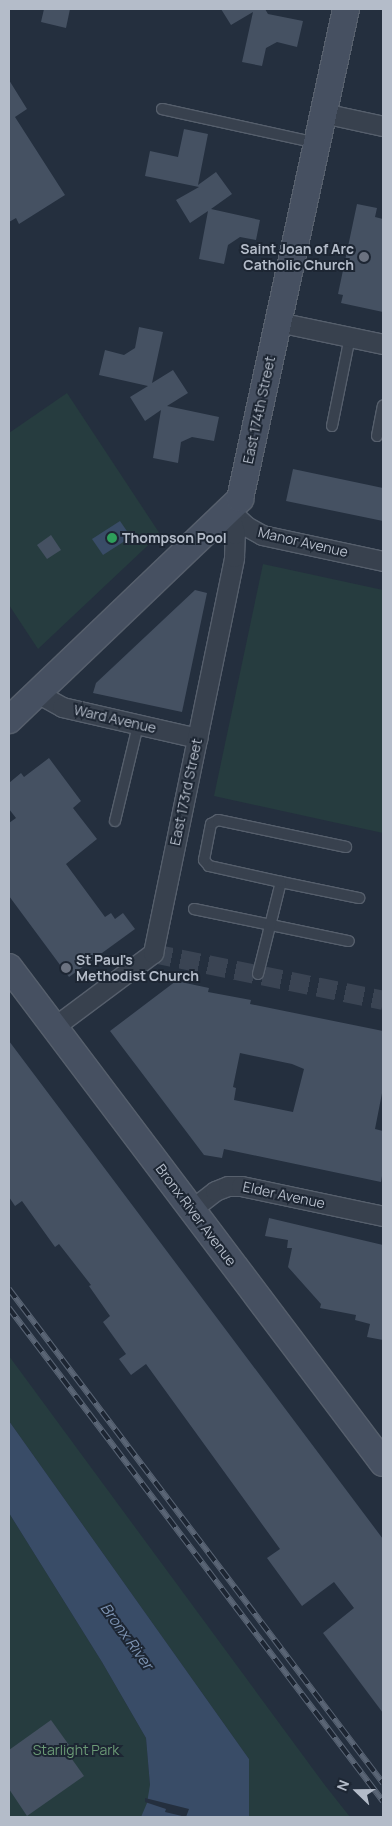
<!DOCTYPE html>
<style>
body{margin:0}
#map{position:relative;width:392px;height:1826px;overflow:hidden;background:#242f3e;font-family:Manrope,sans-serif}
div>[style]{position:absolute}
.green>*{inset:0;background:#263c3f}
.water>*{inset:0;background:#394c67}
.pier>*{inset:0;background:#242f3e}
.building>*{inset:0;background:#455162}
.street-tunnel>*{height:19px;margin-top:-9.5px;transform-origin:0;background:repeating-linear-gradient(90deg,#3a4453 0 19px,transparent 0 28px)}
.roads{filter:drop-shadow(1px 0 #565f6c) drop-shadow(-1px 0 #565f6c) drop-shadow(0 1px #565f6c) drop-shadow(0 -1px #565f6c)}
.lane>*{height:10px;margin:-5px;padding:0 5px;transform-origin:5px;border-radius:5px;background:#38414e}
.street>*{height:19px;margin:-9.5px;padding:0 9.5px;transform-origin:9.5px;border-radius:9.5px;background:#38414e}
.secondary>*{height:26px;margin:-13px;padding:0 13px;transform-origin:13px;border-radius:13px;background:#465061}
.rail>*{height:5.5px;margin-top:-2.75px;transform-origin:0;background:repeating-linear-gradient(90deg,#1d2633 0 11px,#5a6575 0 22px);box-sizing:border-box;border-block:1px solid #5a6575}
.dots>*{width:14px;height:14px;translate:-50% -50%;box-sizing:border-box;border:2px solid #1d2633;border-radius:50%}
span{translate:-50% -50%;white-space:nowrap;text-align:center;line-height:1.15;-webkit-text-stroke:4px #1d2633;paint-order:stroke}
.poi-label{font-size:14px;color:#b4bcc9;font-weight:700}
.right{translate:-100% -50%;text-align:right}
.left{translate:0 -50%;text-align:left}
.street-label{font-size:14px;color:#b4bcc9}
.park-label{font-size:14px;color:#6b9a76}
.water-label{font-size:15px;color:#7c92b1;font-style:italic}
.frame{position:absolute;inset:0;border:10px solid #b4bcc9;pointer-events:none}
.north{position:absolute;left:332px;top:1766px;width:50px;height:50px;-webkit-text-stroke:4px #1d2633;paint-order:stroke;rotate:292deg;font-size:14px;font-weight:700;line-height:20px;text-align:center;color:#b4bcc9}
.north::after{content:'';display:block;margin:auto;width:18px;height:22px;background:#b4bcc9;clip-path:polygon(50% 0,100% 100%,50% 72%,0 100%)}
</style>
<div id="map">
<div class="green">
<i style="clip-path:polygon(67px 393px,160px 534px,38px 649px,9px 605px,9px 433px)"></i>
<i style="clip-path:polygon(263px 564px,383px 590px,383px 833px,214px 796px)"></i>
<i style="clip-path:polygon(9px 1356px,324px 1784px,350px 1817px,249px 1817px,249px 1759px,9px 1421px)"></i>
<i style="clip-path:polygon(9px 1513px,102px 1662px,146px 1738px,150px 1785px,186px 1817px,144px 1812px,141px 1817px,9px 1817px)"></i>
</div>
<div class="water">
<i style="clip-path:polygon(120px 521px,131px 537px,103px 555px,92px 539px)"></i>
<i style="clip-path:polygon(9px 1421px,249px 1759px,249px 1817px,141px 1817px,147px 1803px,150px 1785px,146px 1738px,102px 1662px,9px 1513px)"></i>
</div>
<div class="pier">
<i style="clip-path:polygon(145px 1798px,189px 1809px,186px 1817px,165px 1812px,166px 1809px,145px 1802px)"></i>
</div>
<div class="building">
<i style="clip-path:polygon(44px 9px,70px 9px,66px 28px,41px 22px)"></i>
<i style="clip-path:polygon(221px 9px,265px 9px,268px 14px,303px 21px,297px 47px,277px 42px,266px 48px,262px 66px,242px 62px,253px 12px,231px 25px)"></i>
<i style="clip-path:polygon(9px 80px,27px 109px,15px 117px,65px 195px,19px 224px,16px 218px,9px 222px)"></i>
<i style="clip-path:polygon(184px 129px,208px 134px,198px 185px,216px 172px,232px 194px,211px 209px,260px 220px,256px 240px,240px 237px,228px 245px,224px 264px,199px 259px,208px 211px,190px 223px,176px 200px,199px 187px,145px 176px,150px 151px,178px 157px)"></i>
<i style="clip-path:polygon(357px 204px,377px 208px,375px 217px,383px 219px,383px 312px,341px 303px,343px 295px,338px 294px)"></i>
<i style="clip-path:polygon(139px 327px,163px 332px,152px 383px,173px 370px,188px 393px,167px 406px,219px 417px,214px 441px,192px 437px,181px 442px,178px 463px,153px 458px,161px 410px,145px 421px,130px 397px,148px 386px,99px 375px,105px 350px,124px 355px,135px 348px)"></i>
<i style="clip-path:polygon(293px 469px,383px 488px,383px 521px,286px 501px)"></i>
<i style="clip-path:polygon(51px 535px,61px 550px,47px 559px,37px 545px)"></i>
<i style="clip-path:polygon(195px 590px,207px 593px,182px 712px,93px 693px,96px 683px)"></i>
<i style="clip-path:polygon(49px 758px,81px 801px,73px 808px,97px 839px,66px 864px,105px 917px,111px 913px,115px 919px,123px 913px,135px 929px,69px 977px,9px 896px,9px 823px,16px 818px,9px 809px,9px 783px,21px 773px,24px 777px)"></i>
<i style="clip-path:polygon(evenodd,176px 981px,209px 988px,208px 992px,251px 1000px,250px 1004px,383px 1031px,383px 1088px,375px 1129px,383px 1131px,383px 1170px,381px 1182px,224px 1149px,222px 1158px,204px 1155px,110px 1031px,176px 981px,240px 1053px,292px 1064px,304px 1069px,293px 1112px,234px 1100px,236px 1088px,233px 1087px,240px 1053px)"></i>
<i style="clip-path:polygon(9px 1041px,383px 1539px,383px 1713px,323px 1633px,354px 1608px,334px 1582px,302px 1606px,267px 1558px,280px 1549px,146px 1364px,131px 1375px,119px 1359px,126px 1354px,103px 1322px,110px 1316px,89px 1286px,91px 1285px,59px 1244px,55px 1247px,22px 1201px,15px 1206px,9px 1197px)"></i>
<i style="clip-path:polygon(269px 1218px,383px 1245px,383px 1340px,367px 1337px,370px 1324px,355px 1320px,356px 1315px,320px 1308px,321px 1304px,288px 1267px,292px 1248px,287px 1248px,288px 1240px,265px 1236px)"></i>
<i style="clip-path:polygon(51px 1720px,74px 1752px,69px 1755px,84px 1776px,27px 1816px,9px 1789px,9px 1750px)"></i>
</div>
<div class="street-tunnel">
<i style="left:153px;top:953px;width:235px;rotate:11.5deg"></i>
</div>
<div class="roads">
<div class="lane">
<i style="left:162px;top:109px;width:158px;rotate:12.4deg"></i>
<i style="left:332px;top:426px;width:91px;rotate:-78.6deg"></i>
<i style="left:377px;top:436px;width:31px;rotate:-79deg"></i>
<i style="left:115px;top:821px;width:99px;rotate:-76.5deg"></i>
<i style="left:281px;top:882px;width:80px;rotate:11.6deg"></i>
<i style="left:194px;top:909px;width:158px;rotate:11.7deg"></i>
<i style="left:258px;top:974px;width:95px;rotate:-76deg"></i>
<i style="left:281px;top:882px;width:74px;rotate:-167.5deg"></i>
<i style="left:209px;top:866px;width:8px;rotate:-130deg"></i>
<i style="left:204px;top:860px;width:37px;rotate:-79deg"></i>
<i style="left:211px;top:824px;width:8px;rotate:-30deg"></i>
<i style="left:218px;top:820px;width:131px;rotate:11.9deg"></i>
</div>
<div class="street">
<i style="left:323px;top:113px;width:61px;rotate:12.2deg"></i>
<i style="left:278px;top:322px;width:107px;rotate:11.8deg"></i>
<i style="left:229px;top:510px;width:23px;rotate:43deg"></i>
<i style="left:246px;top:526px;width:18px;rotate:29deg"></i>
<i style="left:262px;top:535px;width:124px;rotate:12.1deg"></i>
<i style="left:37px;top:693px;width:29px;rotate:29deg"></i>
<i style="left:62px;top:707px;width:139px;rotate:12.9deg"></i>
<i style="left:54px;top:1027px;width:124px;rotate:-36.8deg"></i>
<i style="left:153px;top:953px;width:404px;rotate:-78.4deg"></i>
<i style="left:234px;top:557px;width:23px;rotate:-88deg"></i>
<i style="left:235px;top:534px;width:25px;rotate:-104deg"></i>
<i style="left:192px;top:1209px;width:29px;rotate:-38deg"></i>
<i style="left:215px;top:1191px;width:14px;rotate:-21deg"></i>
<i style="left:228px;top:1186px;width:13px"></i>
<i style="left:241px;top:1186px;width:145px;rotate:11.9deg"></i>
</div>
<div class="secondary">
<i style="left:9px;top:720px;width:320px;rotate:-43.7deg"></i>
<i style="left:240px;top:499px;width:501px;rotate:-77.79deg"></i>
<i style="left:9px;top:967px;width:621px;rotate:52.98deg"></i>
</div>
</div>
<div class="rail">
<i style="left:9px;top:1289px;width:620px;rotate:52.87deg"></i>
<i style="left:9px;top:1308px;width:619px;rotate:52.82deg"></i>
</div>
<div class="dots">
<i style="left:364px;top:257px;background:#6b7280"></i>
<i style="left:112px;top:538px;background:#2e9e5b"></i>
<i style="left:66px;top:968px;background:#6b7280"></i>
</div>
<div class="poi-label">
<span class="right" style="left:354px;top:257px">Saint Joan of Arc<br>Catholic Church</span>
<span class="left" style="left:122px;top:538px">Thompson Pool</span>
<span class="left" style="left:76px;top:968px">St Paul's<br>Methodist Church</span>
</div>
<div class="street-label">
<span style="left:259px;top:410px;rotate:-78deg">East 174th Street</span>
<span style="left:303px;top:542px;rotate:13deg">Manor Avenue</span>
<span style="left:115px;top:719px;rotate:13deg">Ward Avenue</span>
<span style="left:186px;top:792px;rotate:-78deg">East 173rd Street</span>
<span style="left:284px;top:1195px;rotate:12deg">Elder Avenue</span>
<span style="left:196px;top:1215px;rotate:53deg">Bronx River Avenue</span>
</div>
<div class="park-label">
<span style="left:76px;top:1750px">Starlight Park</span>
</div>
<div class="water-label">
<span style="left:127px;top:1636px;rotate:54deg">Bronx River</span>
</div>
<div class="frame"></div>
<div class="north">N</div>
</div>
